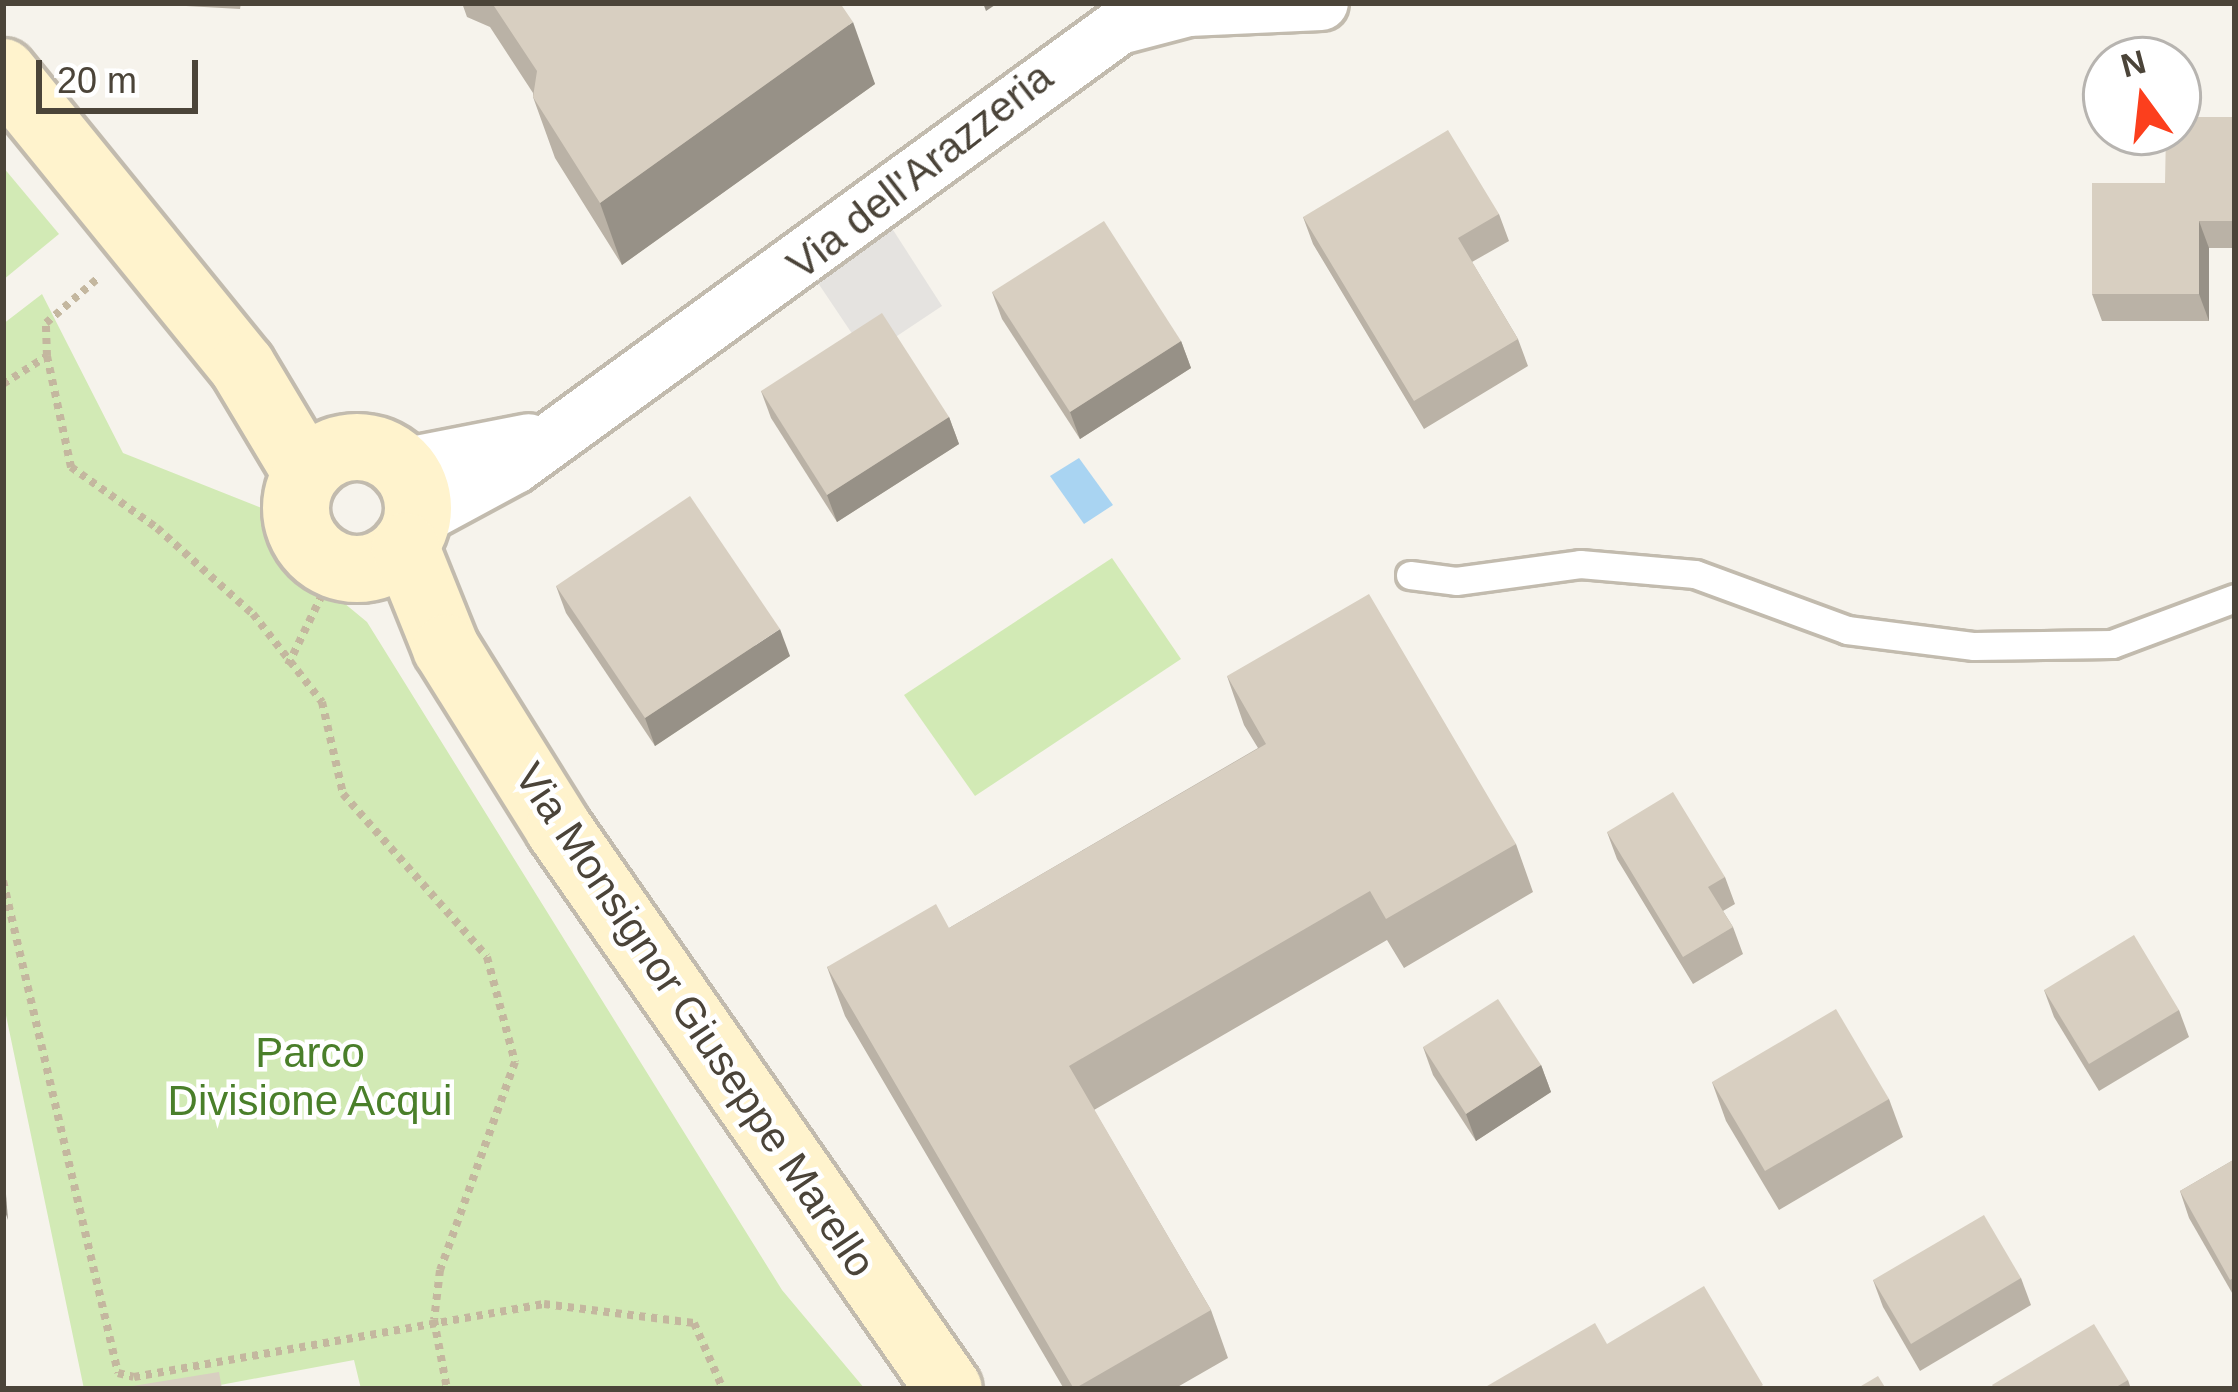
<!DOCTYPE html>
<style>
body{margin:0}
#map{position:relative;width:2238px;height:1392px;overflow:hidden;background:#f6f3ec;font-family:Arial,sans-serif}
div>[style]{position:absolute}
.green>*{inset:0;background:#d2eab5}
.parking>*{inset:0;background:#e5e3e0}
.water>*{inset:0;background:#a9d4f2}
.path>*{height:8px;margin-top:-4px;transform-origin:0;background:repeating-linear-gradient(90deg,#c4b79f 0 6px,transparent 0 12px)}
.roads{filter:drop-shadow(3px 0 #c2bbae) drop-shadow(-3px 0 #c2bbae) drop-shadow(0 3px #c2bbae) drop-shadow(0 -3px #c2bbae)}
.lane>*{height:27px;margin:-13.5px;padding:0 13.5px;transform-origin:13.5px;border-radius:13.5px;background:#fff}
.street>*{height:54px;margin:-27px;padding:0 27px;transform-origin:27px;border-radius:27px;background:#fff}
.secondary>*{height:66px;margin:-33px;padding:0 33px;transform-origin:33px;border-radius:33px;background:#fff3cd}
.secondary>.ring{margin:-33px;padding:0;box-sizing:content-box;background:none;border:66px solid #fff3cd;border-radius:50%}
.wall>*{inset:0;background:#bab2a6}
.shaded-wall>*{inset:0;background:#979187}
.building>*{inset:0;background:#d8cfc1}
span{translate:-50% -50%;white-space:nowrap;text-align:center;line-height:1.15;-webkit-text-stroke:9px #fff;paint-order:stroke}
.street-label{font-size:42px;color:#4b4439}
.park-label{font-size:42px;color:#4a7f2a}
.frame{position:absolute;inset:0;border:6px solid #4b4439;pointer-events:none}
.north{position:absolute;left:2082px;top:36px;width:120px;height:120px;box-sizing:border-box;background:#fff;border:3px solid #b7b4b0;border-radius:50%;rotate:345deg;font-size:33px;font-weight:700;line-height:48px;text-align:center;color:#4b4439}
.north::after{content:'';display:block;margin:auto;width:42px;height:54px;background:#fc3f1d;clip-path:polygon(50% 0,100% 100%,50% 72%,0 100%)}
.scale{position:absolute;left:36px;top:60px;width:162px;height:54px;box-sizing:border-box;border:6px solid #4b4439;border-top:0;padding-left:15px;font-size:36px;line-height:42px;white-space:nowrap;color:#4b4439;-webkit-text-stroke:9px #fff;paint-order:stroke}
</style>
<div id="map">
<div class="green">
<i style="clip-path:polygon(3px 167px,59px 234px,3px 280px)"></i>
<i style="clip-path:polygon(42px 294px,123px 453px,297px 522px,315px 579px,367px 622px,782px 1290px,865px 1389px,361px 1389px,354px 1360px,199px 1389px,84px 1389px,3px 1001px,3px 324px)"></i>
<i style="clip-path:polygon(1112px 558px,1181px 659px,975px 796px,904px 695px)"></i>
</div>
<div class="parking">
<i style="clip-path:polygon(877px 205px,942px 306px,867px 356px,804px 262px)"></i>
</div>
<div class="water">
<i style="clip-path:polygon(1079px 458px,1113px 505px,1084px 524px,1050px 476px)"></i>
</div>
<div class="path">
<i style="left:47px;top:356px;width:33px;rotate:-92deg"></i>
<i style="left:46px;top:323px;width:67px;rotate:-40.8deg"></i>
<i style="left:3px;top:384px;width:52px;rotate:-32.5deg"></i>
<i style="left:47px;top:356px;width:114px;rotate:77.8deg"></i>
<i style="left:71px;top:467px;width:105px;rotate:35.3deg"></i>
<i style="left:157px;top:528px;width:129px;rotate:41.9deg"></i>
<i style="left:253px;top:614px;width:112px;rotate:51.9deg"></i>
<i style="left:322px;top:702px;width:94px;rotate:77.1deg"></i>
<i style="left:343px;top:794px;width:217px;rotate:48.5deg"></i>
<i style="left:487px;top:957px;width:109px;rotate:75.1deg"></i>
<i style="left:515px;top:1062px;width:221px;rotate:109.8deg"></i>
<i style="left:440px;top:1270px;width:50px;rotate:96.8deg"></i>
<i style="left:434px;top:1320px;width:70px;rotate:79.3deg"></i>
<i style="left:288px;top:665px;width:110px;rotate:-64.1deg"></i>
<i style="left:3px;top:881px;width:505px;rotate:76.84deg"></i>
<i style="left:118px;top:1373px;width:16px;rotate:14deg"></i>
<i style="left:134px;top:1377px;width:416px;rotate:-10.1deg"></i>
<i style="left:544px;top:1304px;width:151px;rotate:7.2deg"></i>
<i style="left:694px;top:1323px;width:72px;rotate:66.3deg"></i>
</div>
<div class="roads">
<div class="lane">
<i style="left:1410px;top:575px;width:46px;rotate:7.4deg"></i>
<i style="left:1456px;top:581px;width:125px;rotate:-7.8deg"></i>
<i style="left:1580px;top:564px;width:115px;rotate:5deg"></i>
<i style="left:1695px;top:574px;width:162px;rotate:20.2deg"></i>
<i style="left:1847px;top:630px;width:128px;rotate:7.2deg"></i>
<i style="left:1974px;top:646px;width:138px;rotate:-0.8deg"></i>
<i style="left:2112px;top:644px;width:131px;rotate:-20.5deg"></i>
</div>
<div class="street">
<i style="left:402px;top:466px;width:129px;rotate:-11.1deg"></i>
<i style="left:417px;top:519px;width:111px;rotate:-28.4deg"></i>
<i style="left:515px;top:466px;width:747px;rotate:-36.01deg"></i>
<i style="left:1119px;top:27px;width:71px;rotate:-14.6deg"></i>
<i style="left:1188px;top:9px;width:133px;rotate:-2.6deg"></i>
</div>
<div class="secondary">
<i style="left:3px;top:72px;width:379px;rotate:50.9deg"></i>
<i style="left:242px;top:366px;width:125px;rotate:59.1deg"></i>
<i class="ring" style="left:296px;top:447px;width:56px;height:56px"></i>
<i style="left:405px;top:546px;width:110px;rotate:68.1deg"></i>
<i style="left:446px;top:648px;width:213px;rotate:58deg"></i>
<i style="left:559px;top:829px;width:682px;rotate:55.15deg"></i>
</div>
</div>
<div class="wall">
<i style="clip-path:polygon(132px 3px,241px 3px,240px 9px)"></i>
<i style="clip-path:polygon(462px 3px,840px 3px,875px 84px,622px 265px,555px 158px,533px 97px,533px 93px,490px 27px,467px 17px)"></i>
<i style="clip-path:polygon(2235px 117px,2235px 248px,2209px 248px,2209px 321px,2102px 321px,2092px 294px,2165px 183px)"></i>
<i style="clip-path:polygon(1499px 214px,1509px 241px,1472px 262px,1518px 339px,1528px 366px,1424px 429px,1313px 244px,1303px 217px)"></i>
<i style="clip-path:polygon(992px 292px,1181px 341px,1191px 368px,1080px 439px,1002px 319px)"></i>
<i style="clip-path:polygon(761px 391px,949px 417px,959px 444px,837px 522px,771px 418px)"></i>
<i style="clip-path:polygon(556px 586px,790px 656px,655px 746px,566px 613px)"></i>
<i style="clip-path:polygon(1227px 676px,1516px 844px,1533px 892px,1404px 968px,1387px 940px,1094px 1110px,1211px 1310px,1228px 1358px,1174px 1389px,1064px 1389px,845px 1016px,827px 967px,949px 928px,1258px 748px,1244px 725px)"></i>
<i style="clip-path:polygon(1607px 832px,1725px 877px,1735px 904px,1723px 911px,1733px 927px,1743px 954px,1693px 984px,1617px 859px)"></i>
<i style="clip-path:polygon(2044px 990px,2179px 1010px,2189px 1037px,2099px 1091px,2054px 1017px)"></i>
<i style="clip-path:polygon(1423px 1047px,1541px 1065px,1551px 1092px,1476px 1141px,1433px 1075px)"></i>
<i style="clip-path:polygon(1712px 1082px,1889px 1099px,1903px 1137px,1779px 1210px,1726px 1121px)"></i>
<i style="clip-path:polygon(2235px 1159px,2235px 1298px,2189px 1218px,2180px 1191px)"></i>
<i style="clip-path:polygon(2021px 1278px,2031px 1305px,1920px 1371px,1883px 1307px,1873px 1280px)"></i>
<i style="clip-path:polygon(2128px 1380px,2131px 1389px,1994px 1389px)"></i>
</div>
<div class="shaded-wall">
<i style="clip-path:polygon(983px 3px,998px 3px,986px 11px)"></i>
<i style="clip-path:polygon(853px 22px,875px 84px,622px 265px,600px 203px)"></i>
<i style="clip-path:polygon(2199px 221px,2209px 248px,2209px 321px,2199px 294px)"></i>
<i style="clip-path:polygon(1181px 341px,1191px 368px,1080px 439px,1070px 412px)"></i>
<i style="clip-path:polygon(949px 417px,959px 444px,837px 522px,827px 495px)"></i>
<i style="clip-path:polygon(780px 629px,790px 656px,655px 746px,645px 718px)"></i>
<i style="clip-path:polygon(1541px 1065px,1551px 1092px,1476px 1141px,1466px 1114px)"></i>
<i style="clip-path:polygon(3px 1156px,8px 1220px,3px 1206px)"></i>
</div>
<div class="building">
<i style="clip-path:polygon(492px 3px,840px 3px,853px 22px,600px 203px,533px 97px,537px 71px)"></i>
<i style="clip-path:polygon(2178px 117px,2235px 117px,2235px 221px,2199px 221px,2199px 294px,2092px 294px,2092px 183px,2165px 183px,2166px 132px,2178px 132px)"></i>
<i style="clip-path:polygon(1448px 130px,1499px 214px,1458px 238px,1518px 339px,1414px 401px,1303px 217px)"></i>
<i style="clip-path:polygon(1104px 221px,1181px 341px,1070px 412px,992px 292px)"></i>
<i style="clip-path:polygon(882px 313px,949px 417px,827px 495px,761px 391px)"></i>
<i style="clip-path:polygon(690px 496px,780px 629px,645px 718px,556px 586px)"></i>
<i style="clip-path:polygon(1369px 594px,1516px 844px,1386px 919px,1370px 891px,1069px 1066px,1211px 1310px,1074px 1389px,827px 967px,936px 904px,949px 928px,1266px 744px,1227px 676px)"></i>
<i style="clip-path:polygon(1673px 792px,1725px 877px,1708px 887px,1733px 927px,1683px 957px,1607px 832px)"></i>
<i style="clip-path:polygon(2134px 935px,2179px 1010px,2089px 1064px,2044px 990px)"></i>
<i style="clip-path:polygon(1498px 999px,1541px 1065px,1466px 1114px,1423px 1047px)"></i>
<i style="clip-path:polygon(1836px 1009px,1889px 1099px,1765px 1171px,1712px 1082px)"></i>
<i style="clip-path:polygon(2235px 1159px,2235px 1277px,2230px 1280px,2180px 1191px)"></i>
<i style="clip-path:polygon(1984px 1215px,2021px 1278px,1911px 1344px,1873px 1280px)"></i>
<i style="clip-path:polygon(1704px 1286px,1763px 1385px,1757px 1389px,1482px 1389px,1595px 1323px,1607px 1344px)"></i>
<i style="clip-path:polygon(2094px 1324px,2128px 1380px,2113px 1389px,1995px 1389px,1992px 1385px)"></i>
<i style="clip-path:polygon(219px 1372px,222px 1389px,114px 1389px)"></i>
<i style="clip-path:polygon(1878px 1376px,1886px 1389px,1856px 1389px)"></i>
</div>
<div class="street-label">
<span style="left:920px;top:171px;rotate:-38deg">Via dell'Arazzeria</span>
<span style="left:695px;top:1020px;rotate:56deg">Via Monsignor Giuseppe Marello</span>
</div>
<div class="park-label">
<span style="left:310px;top:1077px">Parco<br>Divisione Acqui</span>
</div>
<div class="frame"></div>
<div class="north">N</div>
<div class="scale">20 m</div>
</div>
